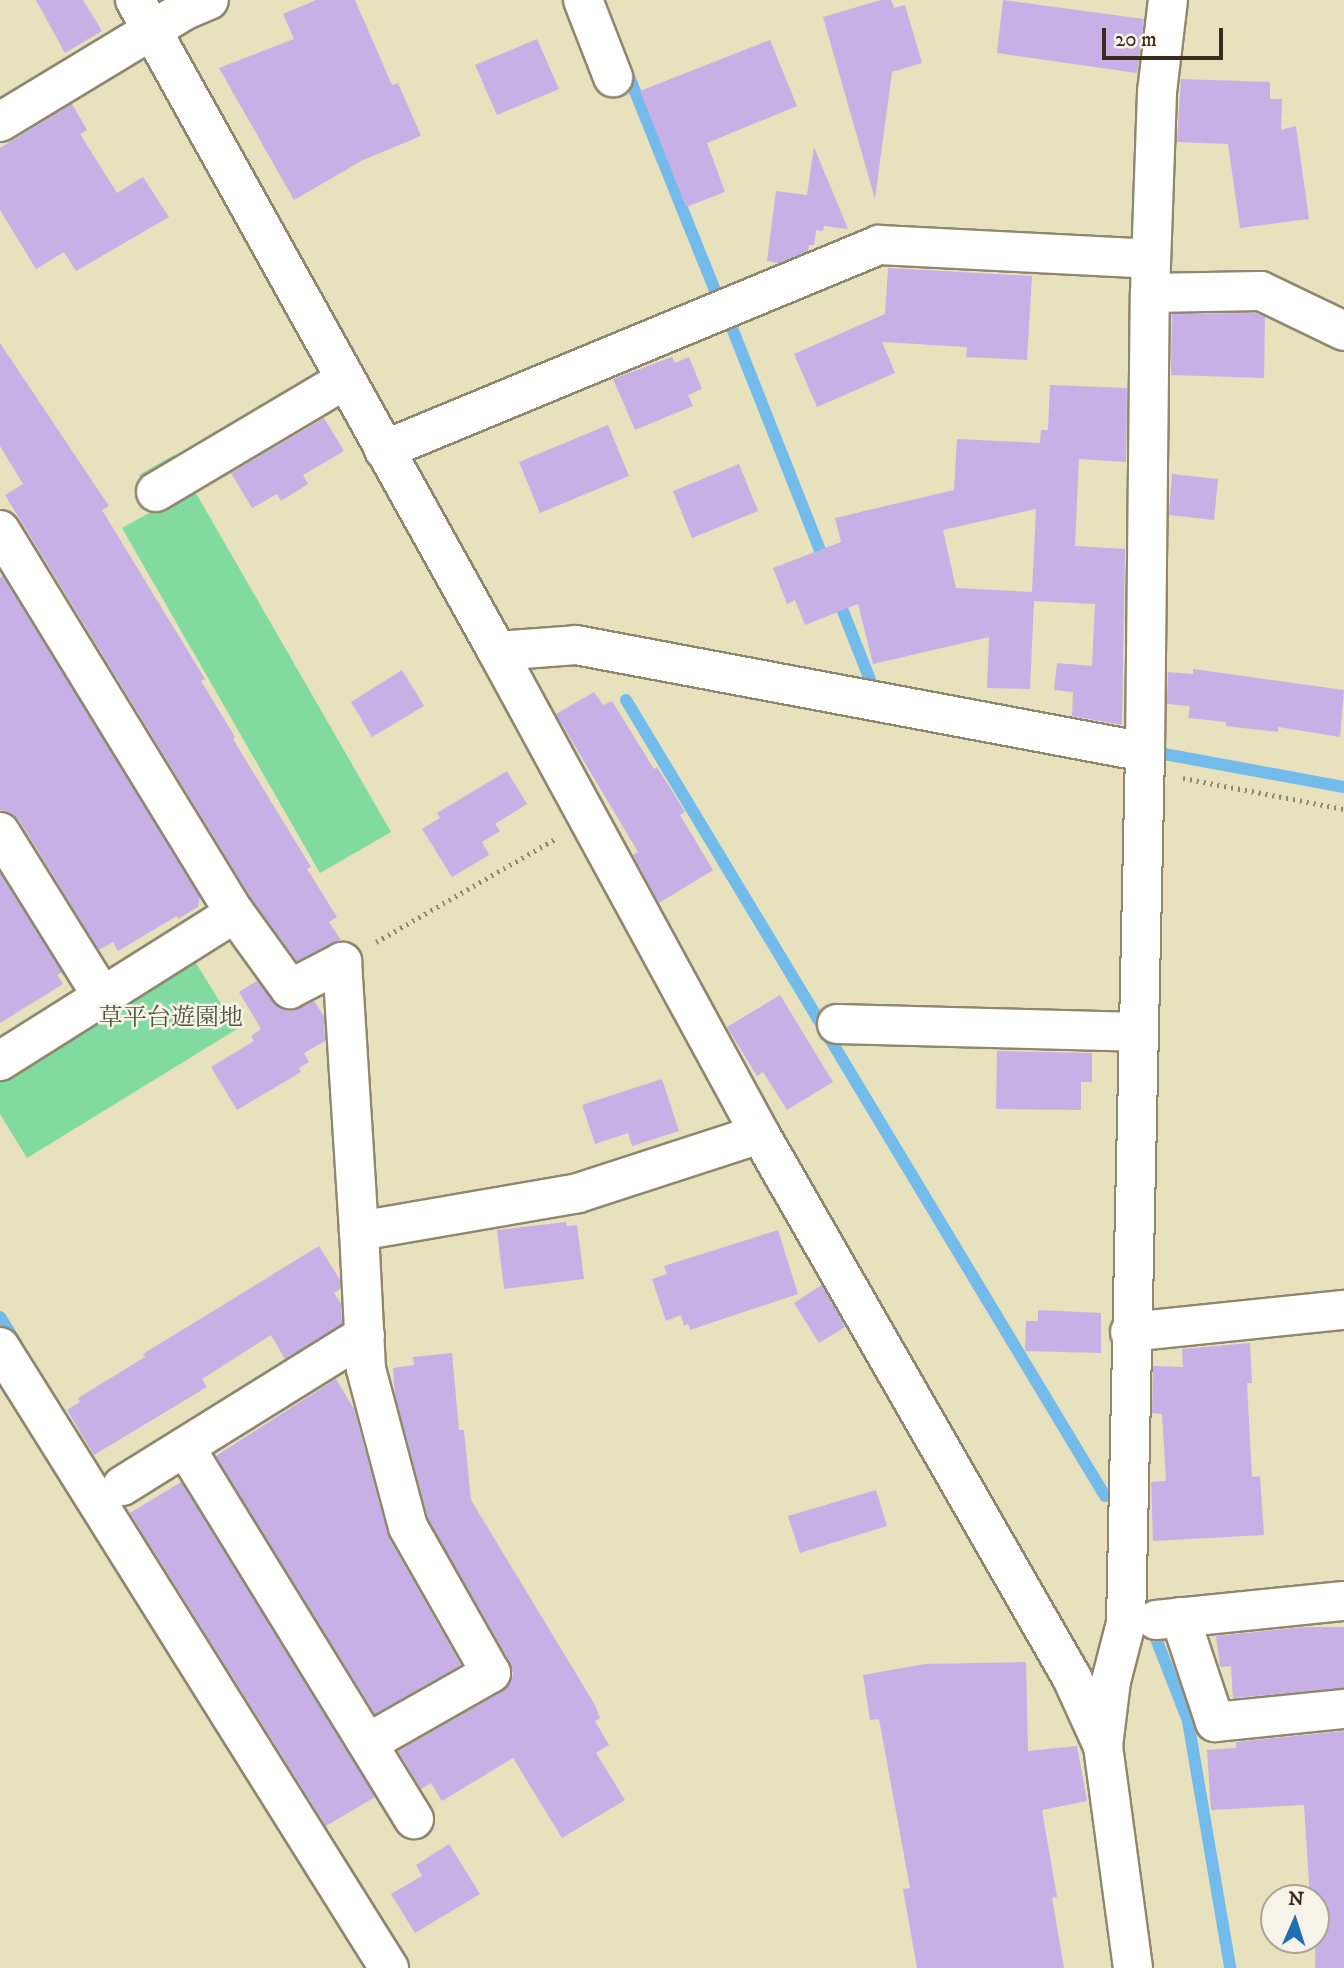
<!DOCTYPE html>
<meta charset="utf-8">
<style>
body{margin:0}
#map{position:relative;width:1344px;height:1968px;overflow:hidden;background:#e7e1be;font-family:"IM FELL DW Pica","Noto Serif JP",serif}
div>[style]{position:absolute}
.green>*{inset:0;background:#81da9f}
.stream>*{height:12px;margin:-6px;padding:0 6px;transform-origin:6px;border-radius:6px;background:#72bbea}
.building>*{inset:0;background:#c6b0e5}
.path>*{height:4.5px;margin-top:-2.25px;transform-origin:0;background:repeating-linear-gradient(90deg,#91866e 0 2px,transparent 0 7px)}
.roads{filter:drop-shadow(2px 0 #91866e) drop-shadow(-2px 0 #91866e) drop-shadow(0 2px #91866e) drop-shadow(0 -2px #91866e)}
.minor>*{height:38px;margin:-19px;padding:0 19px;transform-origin:19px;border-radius:19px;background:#fff}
span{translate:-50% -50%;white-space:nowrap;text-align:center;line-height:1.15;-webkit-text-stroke:5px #f7f3e8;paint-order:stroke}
.park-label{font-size:24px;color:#4c563e}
.north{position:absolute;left:1260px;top:1884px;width:70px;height:70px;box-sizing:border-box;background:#f7f3e8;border:2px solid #aca397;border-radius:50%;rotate:3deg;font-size:19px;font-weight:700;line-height:28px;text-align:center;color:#3b2a1e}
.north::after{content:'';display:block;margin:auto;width:24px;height:32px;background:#1f6fb2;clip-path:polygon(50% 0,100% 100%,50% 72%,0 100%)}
.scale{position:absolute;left:1102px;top:28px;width:121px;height:32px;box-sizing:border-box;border:4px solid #3b2a1e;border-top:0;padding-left:9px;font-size:21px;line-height:24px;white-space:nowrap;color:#3b2a1e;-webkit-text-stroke:5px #f7f3e8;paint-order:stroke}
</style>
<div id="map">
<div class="green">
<i style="clip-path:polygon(174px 455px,391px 832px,320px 873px,122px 528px,158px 508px,139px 475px)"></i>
<i style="clip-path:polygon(192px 957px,237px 1029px,27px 1158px,0 1114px,0 1077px)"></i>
</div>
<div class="stream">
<i style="left:626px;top:69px;width:241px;rotate:68.1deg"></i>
<i style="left:732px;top:328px;width:256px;rotate:68.4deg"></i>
<i style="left:837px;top:596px;width:96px;rotate:68.5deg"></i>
<i style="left:626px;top:700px;width:929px;rotate:58.96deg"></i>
<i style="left:1164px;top:754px;width:183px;rotate:10.4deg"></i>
<i style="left:0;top:1317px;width:31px;rotate:58deg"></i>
<i style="left:1153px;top:1631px;width:97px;rotate:68.7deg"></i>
<i style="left:1188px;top:1721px;width:251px;rotate:80.3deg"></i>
</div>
<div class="building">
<i style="clip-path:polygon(36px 0,83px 0,102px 31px,65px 53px)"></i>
<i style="clip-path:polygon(316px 0,355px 0,392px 85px,398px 83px,421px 136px,363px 160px,294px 200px,219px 68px,294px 39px,283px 14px)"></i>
<i style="clip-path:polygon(881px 0,891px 0,894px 8px,905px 5px,922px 63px,892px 72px,875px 199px,823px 17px)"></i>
<i style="clip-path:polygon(1003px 0,1144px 19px,1137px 73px,997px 53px)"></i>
<i style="clip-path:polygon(537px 39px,559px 89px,497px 115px,475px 65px)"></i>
<i style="clip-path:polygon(770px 40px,797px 106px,707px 143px,725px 192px,686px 207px,640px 91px)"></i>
<i style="clip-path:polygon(1181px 79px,1270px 82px,1270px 99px,1282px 99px,1281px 130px,1296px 126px,1309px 219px,1240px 228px,1228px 144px,1177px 142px)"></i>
<i style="clip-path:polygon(72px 104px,87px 130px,80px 134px,117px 193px,143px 177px,169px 217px,76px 271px,64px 252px,36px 269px,0 210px,0 148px)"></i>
<i style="clip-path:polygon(814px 147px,848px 229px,824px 226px,823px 231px,816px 230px,814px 245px,809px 245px,808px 251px,778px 263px,767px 261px,776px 191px,807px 195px)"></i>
<i style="clip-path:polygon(888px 268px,1032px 276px,1027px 360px,966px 357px,967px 347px,882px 342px,895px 373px,817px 407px,794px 354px,885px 314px)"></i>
<i style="clip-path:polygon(1256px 313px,1265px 317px,1264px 378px,1171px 375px,1172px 314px)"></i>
<i style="clip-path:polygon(0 343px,109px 506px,102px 510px,205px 679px,201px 681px,235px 737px,233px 739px,311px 867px,307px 869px,337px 917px,329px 922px,341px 940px,297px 961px,253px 901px,5px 495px,23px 484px,0 446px)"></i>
<i style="clip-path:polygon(672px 357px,675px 363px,689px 357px,702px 389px,688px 395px,693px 406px,635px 430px,613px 379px)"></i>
<i style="clip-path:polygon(evenodd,1050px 385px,1127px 388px,1126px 462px,1079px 459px,1075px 546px,1125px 549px,1122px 725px,1072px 716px,1073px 692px,1054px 690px,1057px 663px,1092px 666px,1095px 604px,1034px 601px,1030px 689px,987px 688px,989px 637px,873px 664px,858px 604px,805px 625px,795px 600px,787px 604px,773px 568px,841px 542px,835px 518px,954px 490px,957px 439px,1040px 443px,1041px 430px,1048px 430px,1050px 385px,1036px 509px,1032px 592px,956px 588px,943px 530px,1036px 509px)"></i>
<i style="clip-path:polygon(324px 418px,344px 451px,303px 475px,308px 484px,281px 501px,277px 494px,252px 508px,231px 473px)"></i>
<i style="clip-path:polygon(608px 425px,629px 476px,540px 513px,519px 462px)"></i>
<i style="clip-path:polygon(739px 464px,758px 511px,692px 538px,673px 491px)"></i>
<i style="clip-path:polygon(1172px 474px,1218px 479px,1214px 520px,1169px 515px)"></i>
<i style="clip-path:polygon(3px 576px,200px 897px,198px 907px,178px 919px,177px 916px,118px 951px,113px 942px,99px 950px,19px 820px,11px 813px,0 810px,0 578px)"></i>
<i style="clip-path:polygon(1193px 669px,1344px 690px,1340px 737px,1278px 727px,1278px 732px,1226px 726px,1226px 722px,1188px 718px,1190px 706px,1167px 704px,1168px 672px,1193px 674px)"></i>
<i style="clip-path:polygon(402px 670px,424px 706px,372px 737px,351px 702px)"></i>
<i style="clip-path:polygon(594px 692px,603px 705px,612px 701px,654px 769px,657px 767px,685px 812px,680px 815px,713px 870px,659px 903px,633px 855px,638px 852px,556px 714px)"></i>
<i style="clip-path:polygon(507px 771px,527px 804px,495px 824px,500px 831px,482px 842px,489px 855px,452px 877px,422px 829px,440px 818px,437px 813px)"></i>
<i style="clip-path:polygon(0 873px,62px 972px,57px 975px,63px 984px,0 1023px)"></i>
<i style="clip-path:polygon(257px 981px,281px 1009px,291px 1011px,314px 1001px,324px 1016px,325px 1041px,304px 1053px,309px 1062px,299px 1068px,301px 1072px,237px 1110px,211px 1067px,254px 1041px,251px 1036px,261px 1029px,239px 992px)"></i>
<i style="clip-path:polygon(780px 995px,833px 1082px,787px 1110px,763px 1072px,757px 1076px,727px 1027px)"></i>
<i style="clip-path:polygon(997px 1051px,1092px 1053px,1092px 1082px,1081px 1082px,1081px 1110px,996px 1109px)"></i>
<i style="clip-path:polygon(662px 1079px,679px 1131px,632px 1146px,628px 1133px,595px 1144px,582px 1105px)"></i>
<i style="clip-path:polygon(566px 1222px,567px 1226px,577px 1225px,584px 1279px,504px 1289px,497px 1230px)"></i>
<i style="clip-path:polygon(778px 1230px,798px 1294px,690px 1330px,688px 1324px,684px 1326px,681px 1315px,666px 1321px,652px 1279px,667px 1274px,664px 1266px)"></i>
<i style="clip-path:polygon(319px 1246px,340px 1280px,340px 1289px,334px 1293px,341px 1304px,342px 1324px,285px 1359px,271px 1335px,202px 1379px,207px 1387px,94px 1455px,67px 1410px,80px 1402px,78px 1398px,145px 1357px,143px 1354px)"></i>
<i style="clip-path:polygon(822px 1285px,845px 1327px,819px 1343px,794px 1303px)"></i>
<i style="clip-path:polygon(1038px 1310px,1101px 1313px,1101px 1353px,1025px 1351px,1026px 1321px,1038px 1321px)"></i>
<i style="clip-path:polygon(1250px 1343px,1252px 1383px,1247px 1383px,1252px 1477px,1260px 1476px,1264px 1535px,1153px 1541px,1151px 1482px,1166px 1481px,1162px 1414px,1152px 1413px,1153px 1366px,1183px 1367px,1182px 1349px)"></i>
<i style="clip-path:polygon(452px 1353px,459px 1430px,464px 1430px,471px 1500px,595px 1705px,600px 1718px,595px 1721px,609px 1745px,596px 1753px,625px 1800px,562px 1838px,513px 1758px,442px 1801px,431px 1783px,421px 1789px,398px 1751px,502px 1692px,509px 1685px,513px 1674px,510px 1662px,428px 1519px,395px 1395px,393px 1368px,414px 1365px,413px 1357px)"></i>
<i style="clip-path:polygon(336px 1379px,354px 1409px,389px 1538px,461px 1665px,375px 1714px,216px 1456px)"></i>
<i style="clip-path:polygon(181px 1482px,375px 1797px,326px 1826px,130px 1513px)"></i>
<i style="clip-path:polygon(876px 1490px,887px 1526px,800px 1553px,788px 1516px)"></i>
<i style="clip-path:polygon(1305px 1627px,1344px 1627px,1344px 1688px,1233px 1698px,1231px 1666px,1220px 1667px,1216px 1636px)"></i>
<i style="clip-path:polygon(1026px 1662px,1028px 1751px,1077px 1746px,1087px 1801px,1042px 1810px,1057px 1897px,1052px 1898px,1064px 1968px,917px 1968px,903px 1889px,910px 1888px,879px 1719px,870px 1720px,863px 1675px,925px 1664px)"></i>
<i style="clip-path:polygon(1344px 1731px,1344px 1968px,1315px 1968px,1316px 1898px,1310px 1898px,1304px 1805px,1211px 1810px,1207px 1750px,1236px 1748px,1236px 1742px)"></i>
<i style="clip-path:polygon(449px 1844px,480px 1894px,415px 1933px,391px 1894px,422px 1876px,416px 1865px)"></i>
</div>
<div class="path">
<i style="left:1183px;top:778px;width:164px;rotate:10.9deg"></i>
<i style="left:376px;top:942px;width:209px;rotate:-29.9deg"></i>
</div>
<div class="roads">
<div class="minor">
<i style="left:135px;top:0;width:745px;rotate:60.92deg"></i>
<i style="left:497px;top:651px;width:550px;rotate:61.43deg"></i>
<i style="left:760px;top:1134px;width:627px;rotate:60.16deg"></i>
<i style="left:1072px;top:1678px;width:75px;rotate:65.5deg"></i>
<i style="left:583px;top:0;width:83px;rotate:68.7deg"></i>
<i style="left:0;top:122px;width:214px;rotate:-31.2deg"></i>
<i style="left:183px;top:11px;width:28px;rotate:-23deg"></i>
<i style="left:1150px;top:293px;width:111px;rotate:-1deg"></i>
<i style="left:1261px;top:291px;width:92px;rotate:25.7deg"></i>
<i style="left:384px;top:450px;width:536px;rotate:-22.5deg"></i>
<i style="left:879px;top:245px;width:272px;rotate:2.9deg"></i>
<i style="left:156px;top:492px;width:220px;rotate:-30.7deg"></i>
<i style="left:0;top:530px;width:449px;rotate:58.5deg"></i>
<i style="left:235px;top:913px;width:278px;rotate:147.8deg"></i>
<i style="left:497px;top:651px;width:79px;rotate:-4.3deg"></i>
<i style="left:576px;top:645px;width:579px;rotate:10.65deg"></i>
<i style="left:0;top:832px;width:193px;rotate:58.1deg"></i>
<i style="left:235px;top:913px;width:94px;rotate:54.1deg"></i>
<i style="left:290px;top:989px;width:59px;rotate:-27.4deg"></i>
<i style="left:342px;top:962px;width:270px;rotate:86.4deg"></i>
<i style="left:359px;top:1231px;width:222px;rotate:-9.8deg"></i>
<i style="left:578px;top:1193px;width:191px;rotate:-18deg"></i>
<i style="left:837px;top:1024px;width:301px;rotate:1.5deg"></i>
<i style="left:359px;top:1231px;width:138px;rotate:87.1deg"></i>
<i style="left:366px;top:1369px;width:163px;rotate:75.1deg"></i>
<i style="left:408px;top:1527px;width:168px;rotate:60.4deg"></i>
<i style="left:491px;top:1673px;width:142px;rotate:150.4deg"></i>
<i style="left:1130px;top:1332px;width:215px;rotate:-5.9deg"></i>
<i style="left:0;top:1347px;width:733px;rotate:57.94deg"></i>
<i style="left:185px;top:1447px;width:437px;rotate:58.4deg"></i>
<i style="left:122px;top:1486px;width:286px;rotate:-31.9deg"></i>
<i style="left:1180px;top:1617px;width:111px;rotate:71.6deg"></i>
<i style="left:1215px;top:1722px;width:130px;rotate:-5.8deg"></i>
<i style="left:1156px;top:1620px;width:189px;rotate:-5.8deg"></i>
<i style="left:1133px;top:1968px;width:224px;rotate:-97.7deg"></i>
<i style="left:1103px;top:1746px;width:65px;rotate:-83deg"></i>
<i style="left:1111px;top:1681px;width:60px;rotate:-75.5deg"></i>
<i style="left:1126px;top:1623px;width:871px;rotate:-88.75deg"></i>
<i style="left:1145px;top:752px;width:459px;rotate:-89.4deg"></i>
<i style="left:1150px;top:293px;width:201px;rotate:-88deg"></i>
<i style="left:1157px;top:92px;width:93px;rotate:-83.2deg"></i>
</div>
</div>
<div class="park-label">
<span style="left:171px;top:1019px">草平台遊園地</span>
</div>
<div class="north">N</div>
<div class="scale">20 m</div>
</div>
